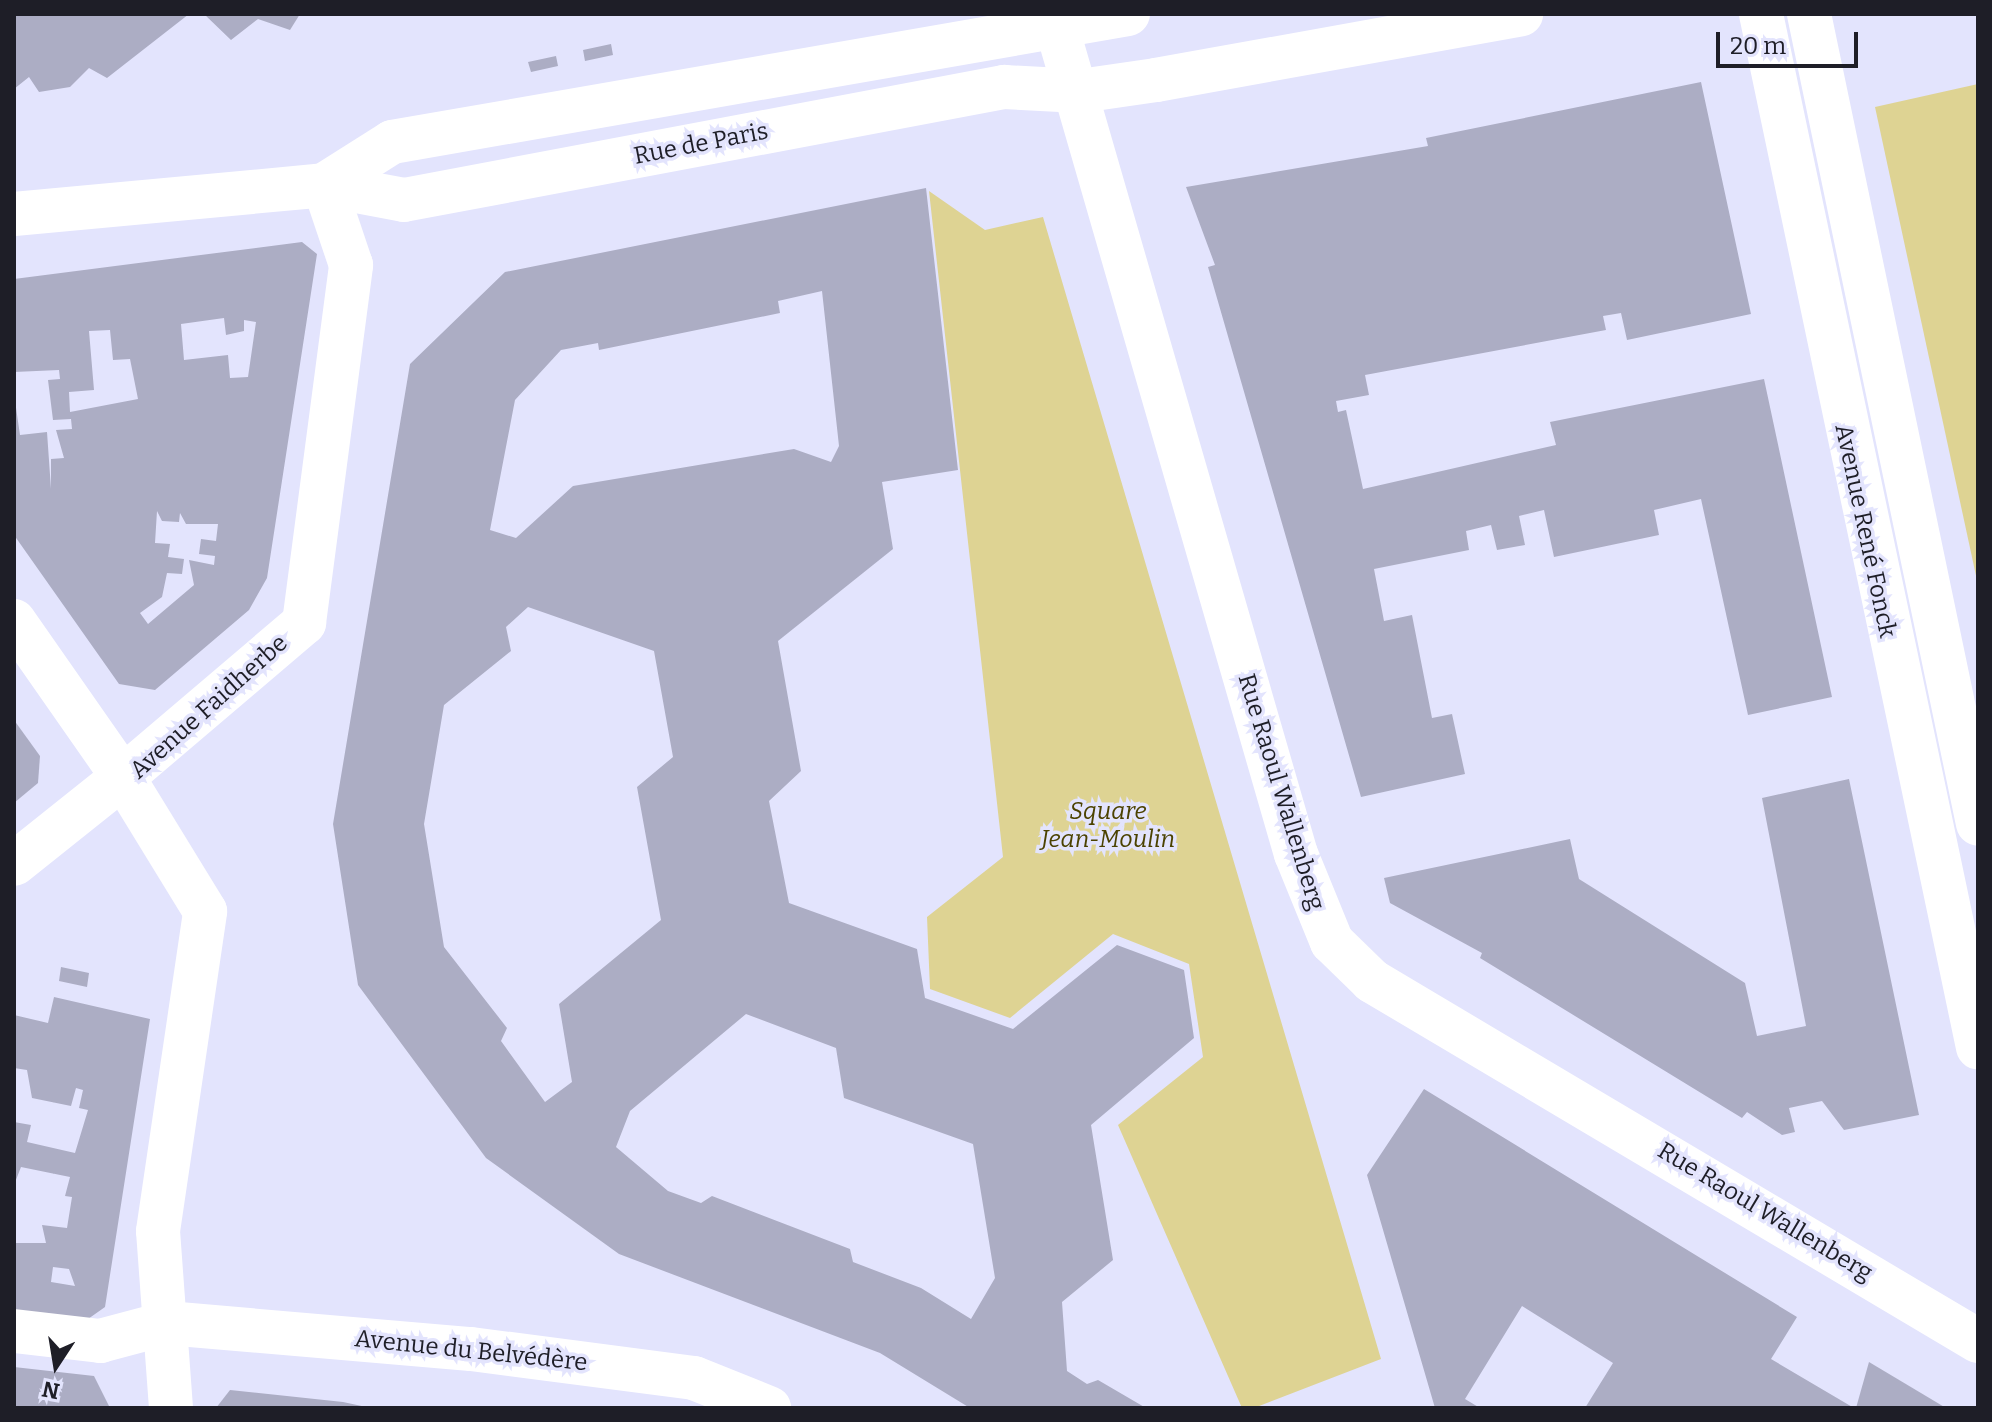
<!DOCTYPE html>
<meta charset="utf-8">
<style>
body{margin:0}
#map{position:relative;width:1992px;height:1422px;overflow:hidden;background:#e3e4fd;font-family:Bitter,serif}
div>[style]{position:absolute}
.green>*{inset:0;background:#ded393}
.building>*{inset:0;background:#acadc4}
.minor>*{height:44px;margin:-22px;padding:0 22px;transform-origin:22px;border-radius:22px;background:#fff}
.major>*{height:44px;margin:-22px;padding:0 22px;transform-origin:22px;border-radius:22px;background:#fff}
span{translate:-50% -50%;white-space:nowrap;text-align:center;line-height:1.15;-webkit-text-stroke:7px #e3e4fd;paint-order:stroke}
.street-label{font-size:24px;color:#1e1e27}
.park-label{font-size:24px;color:#4b4201;font-style:italic}
.frame{position:absolute;inset:0;border:16px solid #1e1e27;pointer-events:none}
.north{position:absolute;left:16px;top:1326px;width:80px;height:80px;-webkit-text-stroke:6px #e3e4fd;paint-order:stroke;rotate:192deg;font-size:22px;font-weight:700;line-height:32px;text-align:center;color:#1e1e27}
.north::after{content:'';display:block;margin:auto;width:28px;height:36px;background:#1e1e27;clip-path:polygon(50% 0,100% 100%,50% 72%,0 100%)}
.scale{position:absolute;left:1716px;top:32px;width:142px;height:36px;box-sizing:border-box;border:4px solid #1e1e27;border-top:0;padding-left:10px;font-size:24px;line-height:28px;white-space:nowrap;color:#1e1e27;-webkit-text-stroke:6px #e3e4fd;paint-order:stroke}
</style>
<div id="map">
<div class="green">
<i style="clip-path:polygon(1978px 84px,1978px 585px,1875px 107px)"></i>
<i style="clip-path:polygon(929px 191px,985px 230px,1043px 217px,1381px 1359px,1254px 1408px,1242px 1408px,1118px 1125px,1203px 1057px,1189px 964px,1113px 934px,1010px 1018px,930px 989px,927px 917px,1003px 857px)"></i>
</div>
<div class="building">
<i style="clip-path:polygon(14px 14px,189px 14px,107px 78px,89px 68px,70px 87px,39px 92px,29px 77px,14px 89px)"></i>
<i style="clip-path:polygon(204px 14px,300px 14px,290px 30px,258px 19px,231px 40px)"></i>
<i style="clip-path:polygon(611px 44px,613px 55px,585px 61px,583px 50px)"></i>
<i style="clip-path:polygon(556px 56px,558px 66px,531px 72px,528px 62px)"></i>
<i style="clip-path:polygon(1701px 82px,1751px 314px,1627px 340px,1621px 313px,1603px 316px,1606px 330px,1365px 375px,1369px 395px,1336px 401px,1338px 412px,1346px 410px,1363px 489px,1556px 445px,1550px 422px,1764px 379px,1832px 697px,1748px 715px,1701px 499px,1654px 510px,1659px 535px,1554px 557px,1544px 510px,1519px 516px,1525px 545px,1497px 550px,1491px 525px,1466px 531px,1469px 550px,1374px 569px,1384px 621px,1412px 615px,1432px 718px,1452px 714px,1465px 774px,1361px 797px,1208px 267px,1215px 265px,1186px 187px,1428px 146px,1426px 138px)"></i>
<i style="clip-path:polygon(evenodd,926px 188px,958px 470px,882px 482px,893px 549px,778px 641px,801px 771px,769px 801px,789px 903px,917px 949px,925px 998px,1013px 1029px,1117px 945px,1184px 970px,1194px 1038px,1091px 1125px,1113px 1260px,1062px 1302px,1067px 1371px,1087px 1384px,1098px 1380px,1146px 1408px,970px 1408px,880px 1353px,619px 1254px,486px 1158px,358px 985px,333px 824px,410px 364px,505px 272px,926px 188px,822px 291px,839px 446px,831px 462px,794px 449px,573px 486px,516px 538px,490px 530px,515px 400px,561px 350px,598px 343px,599px 350px,780px 313px,778px 301px,822px 291px,926px 188px,528px 607px,654px 651px,673px 757px,637px 787px,661px 920px,559px 1004px,572px 1082px,545px 1102px,501px 1041px,507px 1028px,444px 947px,424px 824px,444px 705px,511px 651px,506px 627px,528px 607px,926px 188px,746px 1014px,836px 1048px,844px 1098px,973px 1144px,995px 1278px,971px 1319px,921px 1288px,853px 1262px,850px 1249px,712px 1196px,701px 1203px,668px 1191px,616px 1147px,630px 1111px,746px 1014px)"></i>
<i style="clip-path:polygon(evenodd,302px 242px,317px 254px,267px 578px,249px 610px,155px 690px,119px 684px,14px 535px,14px 394px,20px 435px,47px 432px,51px 489px,51px 459px,64px 458px,56px 430px,72px 429px,71px 419px,53px 420px,48px 380px,60px 379px,59px 370px,14px 372px,14px 279px,302px 242px,224px 318px,226px 335px,244px 331px,244px 320px,256px 322px,248px 377px,230px 378px,228px 355px,184px 360px,181px 324px,224px 318px,302px 242px,110px 330px,113px 360px,130px 359px,138px 399px,70px 412px,69px 392px,94px 390px,89px 331px,110px 330px,302px 242px,157px 511px,162px 521px,179px 522px,180px 513px,186px 524px,218px 524px,216px 541px,201px 539px,199px 554px,215px 556px,214px 565px,189px 560px,194px 585px,148px 624px,140px 613px,162px 597px,167px 573px,182px 574px,184px 559px,168px 557px,170px 544px,155px 543px,157px 511px)"></i>
<i style="clip-path:polygon(14px 720px,40px 756px,38px 783px,14px 803px)"></i>
<i style="clip-path:polygon(1849px 779px,1919px 1115px,1844px 1130px,1822px 1101px,1789px 1108px,1795px 1132px,1782px 1135px,1747px 1112px,1742px 1118px,1480px 958px,1482px 953px,1390px 903px,1384px 878px,1570px 839px,1579px 879px,1745px 983px,1757px 1036px,1806px 1026px,1762px 798px)"></i>
<i style="clip-path:polygon(61px 967px,89px 973px,87px 987px,59px 981px)"></i>
<i style="clip-path:polygon(evenodd,54px 997px,150px 1019px,105px 1307px,88px 1319px,14px 1310px,14px 1243px,46px 1243px,42px 1225px,67px 1228px,72px 1197px,65px 1196px,70px 1177px,21px 1167px,14px 1185px,14px 1122px,31px 1125px,27px 1142px,75px 1153px,88px 1110px,79px 1108px,83px 1090px,76px 1088px,71px 1106px,32px 1098px,27px 1070px,14px 1068px,14px 1015px,48px 1023px,54px 997px,53px 1267px,69px 1269px,75px 1286px,51px 1282px,53px 1267px)"></i>
<i style="clip-path:polygon(1424px 1089px,1797px 1317px,1771px 1359px,1854px 1408px,1585px 1408px,1613px 1363px,1522px 1306px,1465px 1399px,1480px 1408px,1435px 1408px,1367px 1175px)"></i>
<i style="clip-path:polygon(1869px 1362px,1936px 1402px,1946px 1408px,1856px 1408px)"></i>
<i style="clip-path:polygon(14px 1367px,94px 1376px,110px 1408px,14px 1408px)"></i>
<i style="clip-path:polygon(230px 1390px,343px 1402px,371px 1408px,216px 1408px)"></i>
</div>
<div class="minor">
<i style="left:1053px;top:14px;width:874px;rotate:73.87deg"></i>
<i style="left:1296px;top:854px;width:95px;rotate:67.8deg"></i>
<i style="left:1332px;top:942px;width:56px;rotate:44.3deg"></i>
<i style="left:1372px;top:981px;width:705px;rotate:30.71deg"></i>
<i style="left:1809px;top:14px;width:827px;rotate:78.21deg"></i>
<i style="left:14px;top:621px;width:190px;rotate:55.1deg"></i>
<i style="left:123px;top:777px;width:139px;rotate:141.4deg"></i>
<i style="left:14px;top:1331px;width:87px;rotate:6.6deg"></i>
<i style="left:100px;top:1341px;width:69px;rotate:-15deg"></i>
<i style="left:167px;top:1323px;width:305px;rotate:4.9deg"></i>
<i style="left:471px;top:1349px;width:225px;rotate:7.4deg"></i>
<i style="left:694px;top:1378px;width:81px;rotate:21.8deg"></i>
</div>
<div class="major">
<i style="left:1761px;top:14px;width:1056px;rotate:78.14deg"></i>
<i style="left:324px;top:185px;width:80px;rotate:-32.3deg"></i>
<i style="left:392px;top:142px;width:747px;rotate:-9.87deg"></i>
<i style="left:14px;top:214px;width:311px;rotate:-5.3deg"></i>
<i style="left:324px;top:185px;width:81px;rotate:10.6deg"></i>
<i style="left:404px;top:200px;width:611px;rotate:-10.67deg"></i>
<i style="left:1004px;top:87px;width:76px;rotate:3deg"></i>
<i style="left:1080px;top:91px;width:77px;rotate:-8.2deg"></i>
<i style="left:1156px;top:80px;width:371px;rotate:-10.2deg"></i>
<i style="left:171px;top:1408px;width:177px;rotate:-94.2deg"></i>
<i style="left:158px;top:1231px;width:323px;rotate:-81.6deg"></i>
<i style="left:205px;top:911px;width:157px;rotate:-121.5deg"></i>
<i style="left:123px;top:777px;width:238px;rotate:-40.4deg"></i>
<i style="left:304px;top:623px;width:361px;rotate:-82.5deg"></i>
<i style="left:351px;top:265px;width:84px;rotate:-108.6deg"></i>
</div>
<div class="street-label">
<span style="left:701px;top:144px;rotate:-11deg">Rue de Paris</span>
<span style="left:1865px;top:531px;rotate:78deg">Avenue René Fonck</span>
<span style="left:209px;top:707px;rotate:-42deg">Avenue Faidherbe</span>
<span style="left:1281px;top:792px;rotate:73deg">Rue Raoul Wallenberg</span>
<span style="left:1765px;top:1212px;rotate:31deg">Rue Raoul Wallenberg</span>
<span style="left:471px;top:1351px;rotate:6deg">Avenue du Belvédère</span>
</div>
<div class="park-label">
<span style="left:1108px;top:826px">Square<br>Jean-Moulin</span>
</div>
<div class="frame"></div>
<div class="north">N</div>
<div class="scale">20 m</div>
</div>
